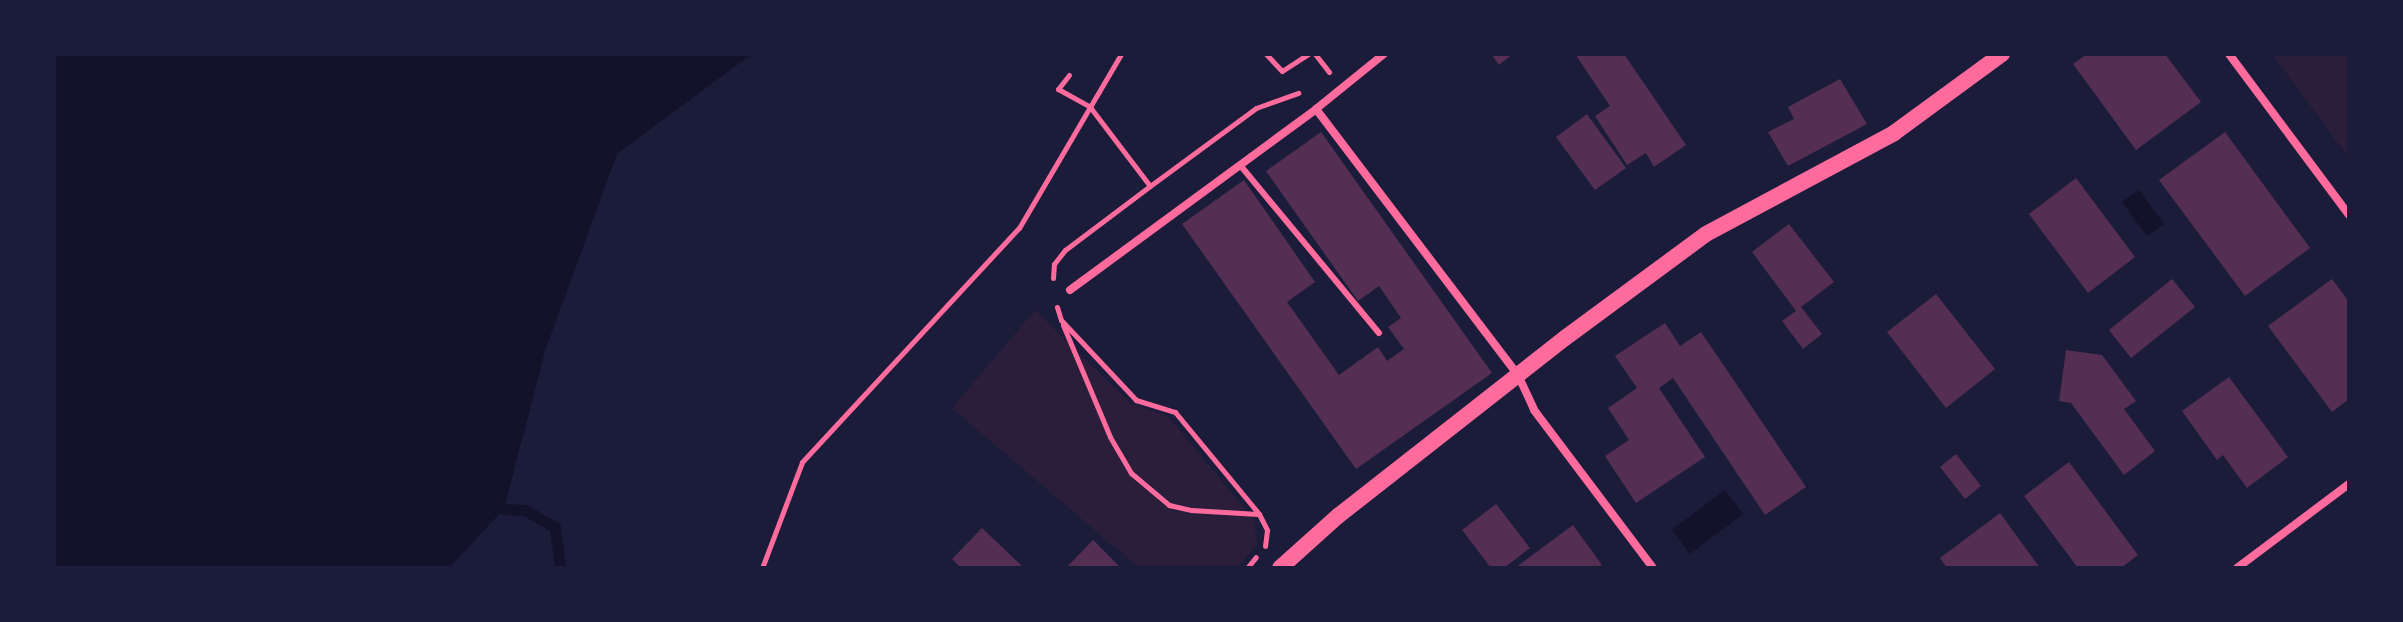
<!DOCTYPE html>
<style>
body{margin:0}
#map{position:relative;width:2403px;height:622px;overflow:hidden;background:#1b1b3a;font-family:Quicksand,sans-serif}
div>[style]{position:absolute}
.green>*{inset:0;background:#2a1e3b}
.water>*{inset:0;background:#12122b}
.stream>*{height:11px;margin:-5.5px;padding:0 5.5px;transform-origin:5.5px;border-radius:5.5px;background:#12122b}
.building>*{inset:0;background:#542f53}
.path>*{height:5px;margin:-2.5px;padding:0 2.5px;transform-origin:2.5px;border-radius:2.5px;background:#ff6b9d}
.service>*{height:6px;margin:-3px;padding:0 3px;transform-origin:3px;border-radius:3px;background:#ff6b9d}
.minor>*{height:8px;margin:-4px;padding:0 4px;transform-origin:4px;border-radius:4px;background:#ff6b9d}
.secondary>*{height:16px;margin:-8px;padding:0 8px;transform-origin:8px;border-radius:8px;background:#ff6b9d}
span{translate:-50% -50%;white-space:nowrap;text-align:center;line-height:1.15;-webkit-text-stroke:8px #1b1b3a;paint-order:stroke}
.frame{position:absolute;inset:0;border:56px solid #1b1b3a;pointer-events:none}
</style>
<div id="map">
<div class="green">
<i style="clip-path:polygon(2272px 54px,2349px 54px,2349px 158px)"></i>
<i style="clip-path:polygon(1035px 310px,1130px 403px,1168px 416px,1254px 520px,1257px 544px,1238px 568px,1139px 568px,952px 408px)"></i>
</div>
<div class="water">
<i style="clip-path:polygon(54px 54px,752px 54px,617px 154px,545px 351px,504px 509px,449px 568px,54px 568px)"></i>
<i style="clip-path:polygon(2139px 190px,2164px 224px,2147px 236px,2122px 202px)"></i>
<i style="clip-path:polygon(1725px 490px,1743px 514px,1690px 554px,1672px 530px)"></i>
</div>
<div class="stream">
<i style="left:504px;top:509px;width:21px;rotate:3deg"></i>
<i style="left:525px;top:510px;width:34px;rotate:30deg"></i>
<i style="left:555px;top:527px;width:41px;rotate:83deg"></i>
</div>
<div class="building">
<i style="clip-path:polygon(1491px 54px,1513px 54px,1499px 65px)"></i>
<i style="clip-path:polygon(1575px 54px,1624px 54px,1686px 145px,1654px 167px,1646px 153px,1627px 165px,1595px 116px,1610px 106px)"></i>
<i style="clip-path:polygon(2087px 54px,2165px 54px,2201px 102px,2136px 150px,2073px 64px)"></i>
<i style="clip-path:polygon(1840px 79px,1867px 124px,1788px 166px,1768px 132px,1794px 119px,1788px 107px)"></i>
<i style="clip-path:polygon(1587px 114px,1626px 168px,1595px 190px,1556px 137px)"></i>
<i style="clip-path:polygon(1321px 132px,1492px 373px,1356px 469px,1182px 224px,1244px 180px,1315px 282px,1287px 302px,1339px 375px,1378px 347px,1387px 361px,1404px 349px,1388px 327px,1401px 318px,1379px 286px,1358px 301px,1266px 171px)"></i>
<i style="clip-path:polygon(2225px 132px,2310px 248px,2245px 296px,2159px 180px)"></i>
<i style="clip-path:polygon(2076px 178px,2135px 257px,2088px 293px,2029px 214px)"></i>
<i style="clip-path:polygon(1789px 224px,1834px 282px,1801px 307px,1822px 334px,1803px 349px,1782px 321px,1796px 311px,1752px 252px)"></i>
<i style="clip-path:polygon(2172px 279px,2195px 307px,2131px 358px,2109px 330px)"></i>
<i style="clip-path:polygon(2332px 279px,2349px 302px,2349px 399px,2332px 412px,2268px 326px)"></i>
<i style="clip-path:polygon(1936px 294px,1995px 369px,1946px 408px,1887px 332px)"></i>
<i style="clip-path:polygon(1665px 323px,1680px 346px,1701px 332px,1806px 487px,1765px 515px,1673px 378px,1659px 388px,1705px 457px,1636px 503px,1605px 456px,1629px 440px,1608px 408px,1637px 388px,1615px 356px)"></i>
<i style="clip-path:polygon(2066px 350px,2102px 355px,2136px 401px,2124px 409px,2155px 451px,2124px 475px,2071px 403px,2059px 401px)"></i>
<i style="clip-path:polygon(2229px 377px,2288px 457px,2247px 488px,2223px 455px,2217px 460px,2182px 411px)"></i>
<i style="clip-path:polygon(1956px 454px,1981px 486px,1965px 499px,1940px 467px)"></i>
<i style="clip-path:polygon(2069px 462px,2138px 555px,2121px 568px,2078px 568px,2024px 496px)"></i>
<i style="clip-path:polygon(1496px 504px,1530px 548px,1504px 568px,1491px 568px,1462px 530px)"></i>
<i style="clip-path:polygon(2000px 513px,2040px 568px,1947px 568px,1940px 558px)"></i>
<i style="clip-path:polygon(1573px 525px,1602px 565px,1597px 568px,1515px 568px)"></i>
<i style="clip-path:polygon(982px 528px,1024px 568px,961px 568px,952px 559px)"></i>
<i style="clip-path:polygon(1093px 540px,1121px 568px,1066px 568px)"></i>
</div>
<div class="path">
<i style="left:1266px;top:54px;width:23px;rotate:47deg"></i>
<i style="left:1282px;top:71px;width:31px;rotate:-33deg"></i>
<i style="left:1315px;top:54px;width:23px;rotate:52deg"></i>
<i style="left:1069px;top:75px;width:18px;rotate:128deg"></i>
<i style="left:1058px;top:89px;width:37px;rotate:29deg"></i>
<i style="left:1090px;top:107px;width:99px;rotate:52.8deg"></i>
<i style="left:1053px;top:278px;width:14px;rotate:-86deg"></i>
<i style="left:1054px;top:264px;width:18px;rotate:-52deg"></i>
<i style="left:1065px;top:250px;width:106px;rotate:-37deg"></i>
<i style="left:1150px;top:186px;width:132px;rotate:-36.3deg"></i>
<i style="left:1256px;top:108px;width:45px;rotate:-19.7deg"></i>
<i style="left:1057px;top:307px;width:14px;rotate:73deg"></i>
<i style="left:1061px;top:320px;width:110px;rotate:46.8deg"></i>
<i style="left:1136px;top:400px;width:41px;rotate:17.1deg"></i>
<i style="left:1175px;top:412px;width:132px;rotate:50.5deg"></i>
<i style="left:1259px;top:514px;width:18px;rotate:63deg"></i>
<i style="left:1267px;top:530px;width:16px;rotate:97deg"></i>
<i style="left:1063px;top:325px;width:121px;rotate:67.2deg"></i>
<i style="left:1110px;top:437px;width:42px;rotate:59.7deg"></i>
<i style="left:1131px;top:473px;width:50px;rotate:40.1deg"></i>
<i style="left:1169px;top:505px;width:23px;rotate:13deg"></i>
<i style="left:1191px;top:510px;width:67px;rotate:3.4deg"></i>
<i style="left:762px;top:568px;width:113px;rotate:-69.3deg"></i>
<i style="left:802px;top:462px;width:319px;rotate:-47.2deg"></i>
<i style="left:1019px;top:228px;width:202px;rotate:-59.6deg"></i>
<i style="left:1247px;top:568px;width:14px;rotate:-51deg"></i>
</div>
<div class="service">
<i style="left:1240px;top:165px;width:218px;rotate:50.4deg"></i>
</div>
<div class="minor">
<i style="left:2229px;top:54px;width:201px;rotate:53.3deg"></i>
<i style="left:1316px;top:109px;width:334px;rotate:52.8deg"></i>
<i style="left:1518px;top:375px;width:38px;rotate:65deg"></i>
<i style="left:1534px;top:410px;width:198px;rotate:53deg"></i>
<i style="left:1070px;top:290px;width:305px;rotate:-36.3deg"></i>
<i style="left:1316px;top:109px;width:87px;rotate:-39deg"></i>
<i style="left:2237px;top:568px;width:140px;rotate:-36.9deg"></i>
</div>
<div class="secondary">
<i style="left:1280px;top:568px;width:78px;rotate:-41.9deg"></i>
<i style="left:1338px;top:516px;width:288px;rotate:-38.1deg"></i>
<i style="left:1565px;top:338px;width:175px;rotate:-36.4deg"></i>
<i style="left:1706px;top:234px;width:213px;rotate:-28.2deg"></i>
<i style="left:1894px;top:133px;width:134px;rotate:-36.2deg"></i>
</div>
<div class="frame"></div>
</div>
